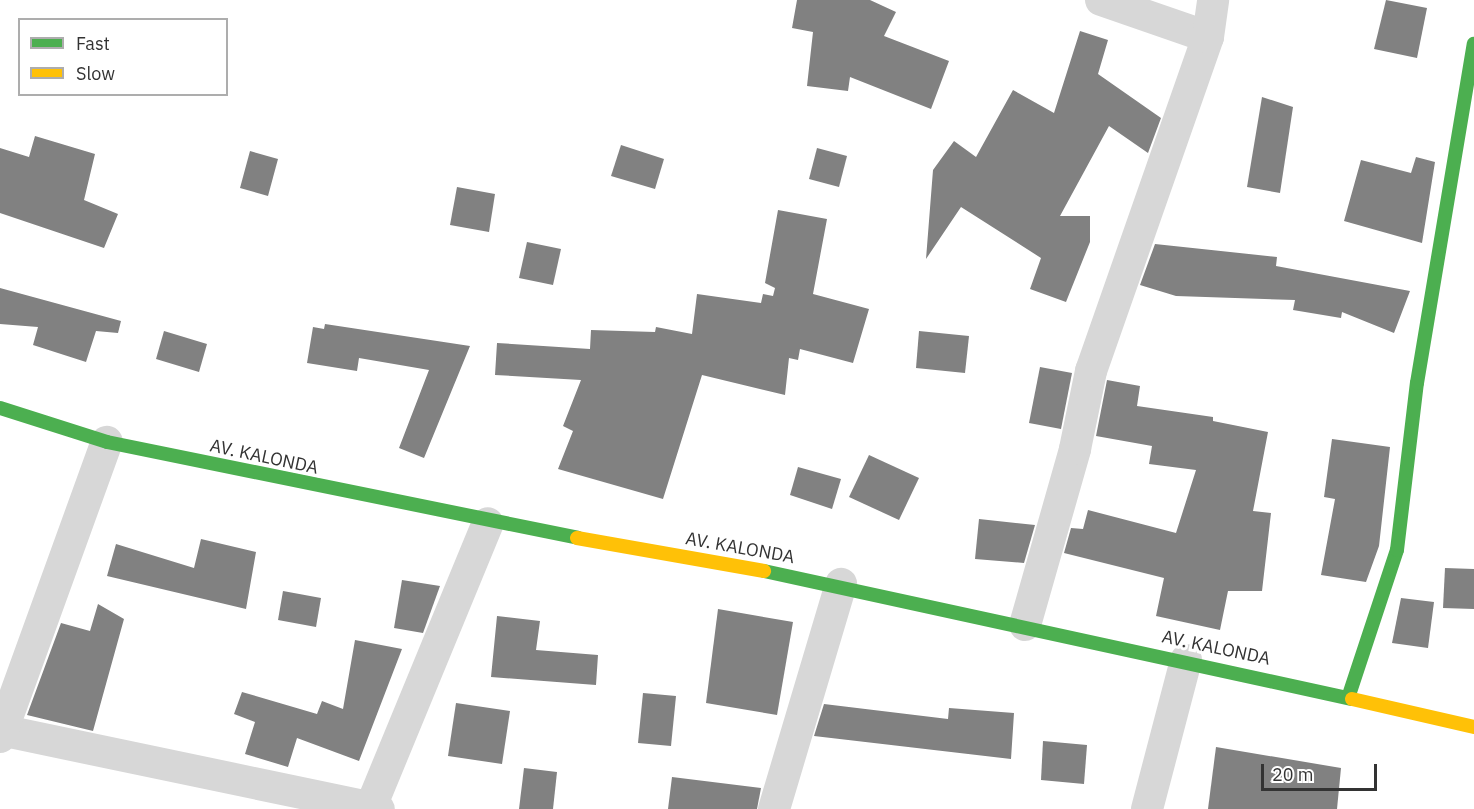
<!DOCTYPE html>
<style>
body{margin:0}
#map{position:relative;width:1474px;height:809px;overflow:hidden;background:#fff;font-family:"IBM Plex Sans",sans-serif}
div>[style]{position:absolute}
.building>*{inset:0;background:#818181}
.street>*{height:32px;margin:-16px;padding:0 16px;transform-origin:16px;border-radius:16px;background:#d7d7d7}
.fast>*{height:14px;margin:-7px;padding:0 7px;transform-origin:7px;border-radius:7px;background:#4caf50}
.slow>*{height:14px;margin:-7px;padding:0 7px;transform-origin:7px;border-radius:7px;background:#ffc107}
span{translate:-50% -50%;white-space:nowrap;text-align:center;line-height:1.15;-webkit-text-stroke:6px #fff;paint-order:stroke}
.street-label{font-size:18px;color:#333}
.legend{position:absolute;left:18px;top:18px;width:210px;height:78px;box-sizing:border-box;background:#fff;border:2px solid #adadad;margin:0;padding:8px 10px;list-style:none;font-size:18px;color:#333}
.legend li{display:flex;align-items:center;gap:12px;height:30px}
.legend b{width:30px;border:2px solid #adadad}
.scale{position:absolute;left:1261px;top:764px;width:116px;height:27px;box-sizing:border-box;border:3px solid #333;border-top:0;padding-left:8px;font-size:18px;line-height:21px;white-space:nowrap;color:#333;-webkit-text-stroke:4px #fff;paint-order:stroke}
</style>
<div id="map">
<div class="building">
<i style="clip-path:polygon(797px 0,870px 0,896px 12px,884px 36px,949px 61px,931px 109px,850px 77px,848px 91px,807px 86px,813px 32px,792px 28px)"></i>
<i style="clip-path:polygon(1386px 0,1427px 8px,1417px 58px,1374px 49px)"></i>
<i style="clip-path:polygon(1080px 31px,1108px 40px,1098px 74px,1161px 118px,1148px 153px,1109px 126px,1060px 216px,1090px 216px,1090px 242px,1066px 302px,1030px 289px,1041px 258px,961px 207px,926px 259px,933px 170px,954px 141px,976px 157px,1013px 90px,1054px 113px)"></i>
<i style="clip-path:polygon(1262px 97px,1293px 107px,1280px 193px,1247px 187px)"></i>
<i style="clip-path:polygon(35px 136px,95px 154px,84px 200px,118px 214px,104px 248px,0 213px,0 148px,29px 157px)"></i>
<i style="clip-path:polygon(621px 145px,664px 159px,655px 189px,611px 176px)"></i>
<i style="clip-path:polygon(817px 148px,847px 156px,839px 187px,809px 179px)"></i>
<i style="clip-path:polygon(250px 151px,278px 159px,268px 196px,240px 188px)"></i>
<i style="clip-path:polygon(1416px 157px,1435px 162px,1422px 243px,1344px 221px,1361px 160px,1411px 173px)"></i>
<i style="clip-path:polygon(457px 187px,495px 194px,489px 232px,450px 225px)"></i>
<i style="clip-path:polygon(778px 210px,827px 219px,813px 294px,869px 309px,853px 363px,800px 349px,798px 360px,789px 358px,785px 395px,702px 375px,663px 499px,558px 469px,573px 431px,563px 426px,581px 380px,495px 375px,497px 343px,590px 349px,591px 330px,655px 332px,656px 327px,692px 334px,697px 294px,761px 303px,763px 294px,773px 296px,775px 288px,765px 283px)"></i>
<i style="clip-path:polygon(527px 242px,561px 249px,553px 285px,519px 278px)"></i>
<i style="clip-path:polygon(1155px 244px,1277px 257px,1276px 266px,1410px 291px,1394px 333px,1342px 312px,1341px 318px,1293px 310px,1295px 300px,1176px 296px,1140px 285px)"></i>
<i style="clip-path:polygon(0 288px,121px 321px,118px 333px,96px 331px,86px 362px,33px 345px,38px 327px,0 324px)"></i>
<i style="clip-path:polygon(325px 324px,470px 346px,424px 458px,399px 448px,429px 370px,359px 358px,357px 371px,307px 363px,313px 327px,324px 329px)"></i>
<i style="clip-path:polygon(164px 331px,207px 344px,199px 372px,156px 359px)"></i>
<i style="clip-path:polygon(919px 331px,969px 336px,965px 373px,916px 368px)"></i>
<i style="clip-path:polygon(1040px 367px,1072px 373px,1061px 429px,1029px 423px)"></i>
<i style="clip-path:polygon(1107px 380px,1140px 386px,1137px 406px,1213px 417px,1213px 421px,1268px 432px,1253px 511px,1271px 513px,1262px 591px,1228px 591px,1220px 630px,1156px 616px,1164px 578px,1064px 553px,1071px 528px,1083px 529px,1088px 510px,1176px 533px,1196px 470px,1149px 464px,1152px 446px,1096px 436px)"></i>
<i style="clip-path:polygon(1332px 439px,1390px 447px,1379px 546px,1366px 582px,1321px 575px,1335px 499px,1324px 497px)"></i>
<i style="clip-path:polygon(869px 455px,919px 478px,899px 520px,849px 497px)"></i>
<i style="clip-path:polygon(798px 467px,841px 479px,832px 509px,790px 495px)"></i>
<i style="clip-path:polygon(979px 519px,1035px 525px,1024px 563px,975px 559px)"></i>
<i style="clip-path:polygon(201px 539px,256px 552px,246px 609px,107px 576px,116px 544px,194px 568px)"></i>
<i style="clip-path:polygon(1445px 568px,1474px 569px,1474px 609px,1443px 608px)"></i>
<i style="clip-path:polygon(402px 580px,440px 586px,423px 633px,394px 628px)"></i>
<i style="clip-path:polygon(283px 591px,321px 598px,316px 627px,278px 620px)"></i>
<i style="clip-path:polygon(1401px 598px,1434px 602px,1428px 648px,1392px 643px)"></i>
<i style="clip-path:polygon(98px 604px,124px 619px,93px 731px,27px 715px,61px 623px,90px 631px)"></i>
<i style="clip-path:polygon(718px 609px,793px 622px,777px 715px,706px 703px)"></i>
<i style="clip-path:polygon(497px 616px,540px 621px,536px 650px,598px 655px,596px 685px,491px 677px)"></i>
<i style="clip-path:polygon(355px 640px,402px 649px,359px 761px,297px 738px,288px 767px,245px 754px,255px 722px,234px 714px,242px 692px,317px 714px,322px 701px,343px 709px)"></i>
<i style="clip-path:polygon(643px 693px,676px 696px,671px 746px,638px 743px)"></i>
<i style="clip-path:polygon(456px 703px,510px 711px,502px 764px,448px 756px)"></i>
<i style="clip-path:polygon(824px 704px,948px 719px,949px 708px,1014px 713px,1011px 759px,814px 736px)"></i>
<i style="clip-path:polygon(1043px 741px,1087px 745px,1084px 784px,1041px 780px)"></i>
<i style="clip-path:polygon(1216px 747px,1341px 768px,1337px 809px,1208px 809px)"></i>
<i style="clip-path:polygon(524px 768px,557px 772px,553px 809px,519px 809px)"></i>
<i style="clip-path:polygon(672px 777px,761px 788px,757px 809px,668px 809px)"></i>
</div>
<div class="street">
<i style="left:1101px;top:0;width:113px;rotate:19.1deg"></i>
<i style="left:1025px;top:625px;width:183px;rotate:-74.1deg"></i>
<i style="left:1075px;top:449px;width:80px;rotate:-78.4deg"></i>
<i style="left:1091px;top:371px;width:354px;rotate:-70.7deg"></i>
<i style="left:1208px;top:37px;width:37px;rotate:-82deg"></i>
<i style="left:0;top:730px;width:387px;rotate:11.8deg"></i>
<i style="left:0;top:737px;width:314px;rotate:-70.1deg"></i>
<i style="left:370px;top:809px;width:309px;rotate:-67.6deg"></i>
<i style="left:774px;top:809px;width:235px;rotate:-73.4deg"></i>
<i style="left:1147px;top:809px;width:154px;rotate:-75.3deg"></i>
</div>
<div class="fast">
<i style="left:0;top:408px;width:112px;rotate:17.6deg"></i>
<i style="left:107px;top:442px;width:480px;rotate:11.5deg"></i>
<i style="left:764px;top:571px;width:602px;rotate:12.28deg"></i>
<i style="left:1349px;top:695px;width:153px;rotate:-71.7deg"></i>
<i style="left:1397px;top:550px;width:168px;rotate:-83.2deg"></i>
<i style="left:1417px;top:383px;width:344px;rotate:-80.5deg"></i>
</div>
<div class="slow">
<i style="left:577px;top:538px;width:190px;rotate:10deg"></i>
<i style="left:1352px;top:699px;width:125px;rotate:12.9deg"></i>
</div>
<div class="street-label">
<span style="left:264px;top:457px;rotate:12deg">AV. KALONDA</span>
<span style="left:740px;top:548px;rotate:10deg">AV. KALONDA</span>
<span style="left:1216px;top:648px;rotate:12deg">AV. KALONDA</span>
</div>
<ul class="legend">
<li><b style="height:8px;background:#4caf50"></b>Fast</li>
<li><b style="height:8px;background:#ffc107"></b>Slow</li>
</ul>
<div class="scale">20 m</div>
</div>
